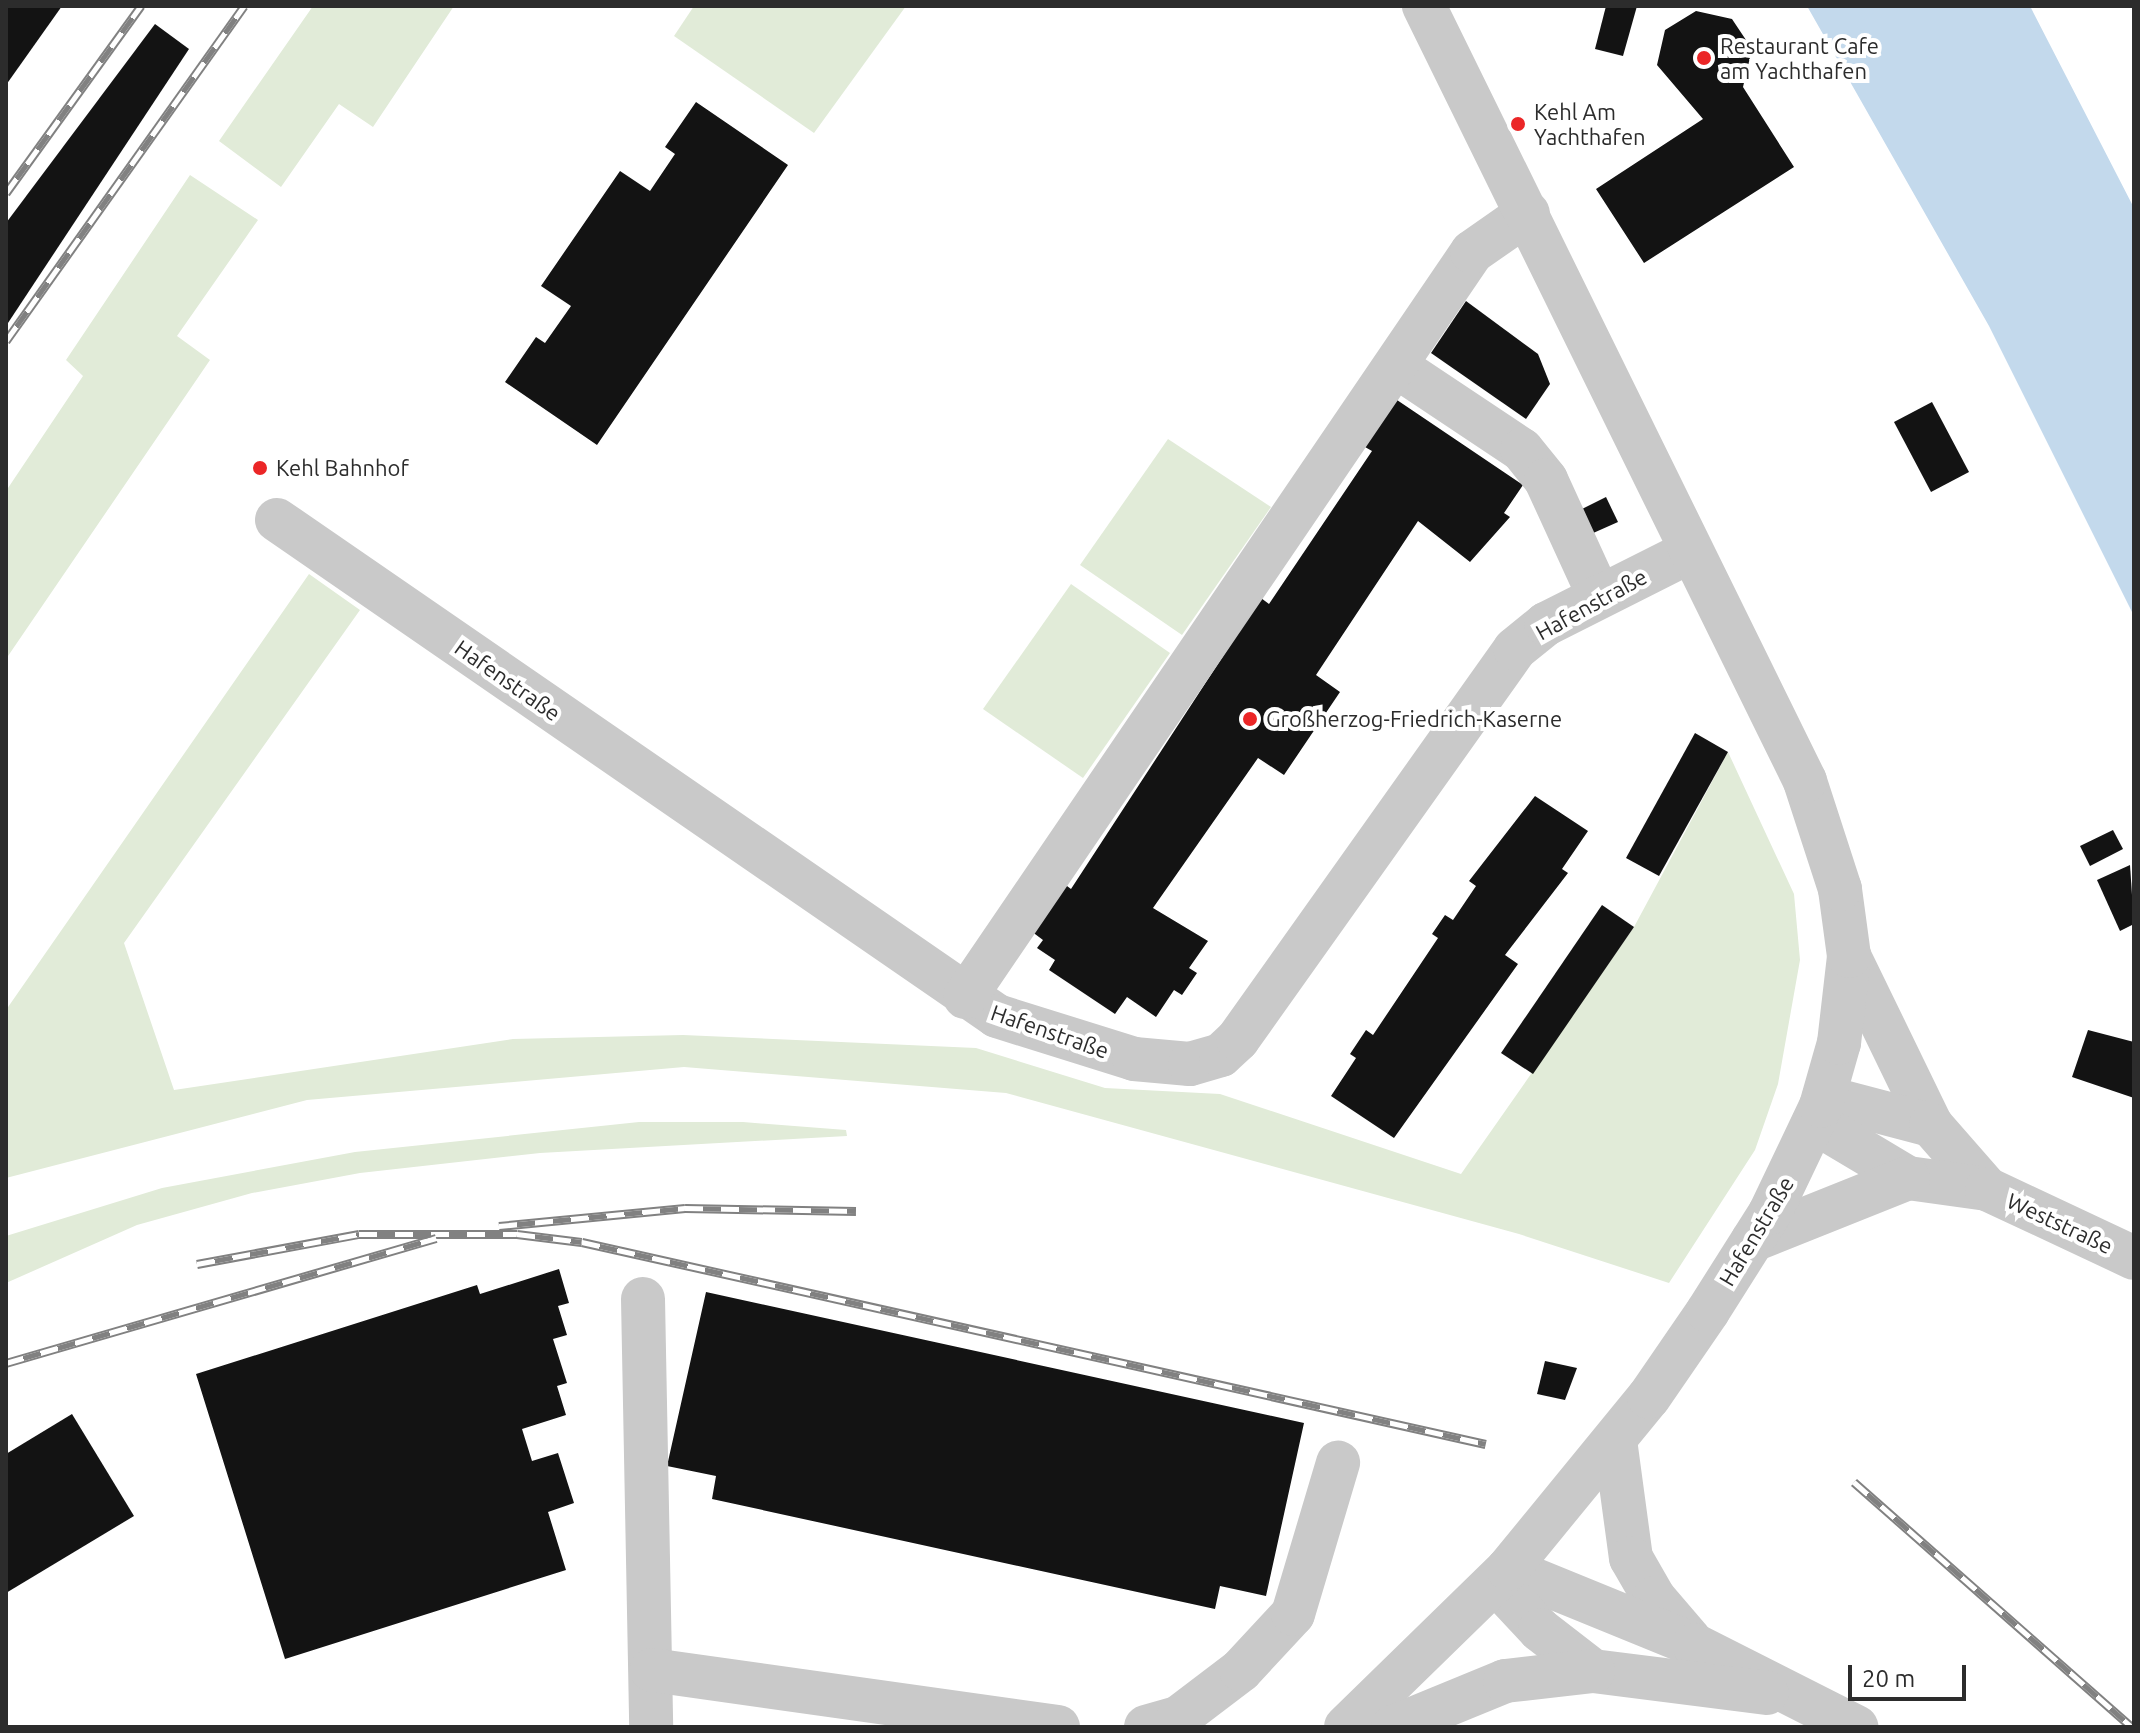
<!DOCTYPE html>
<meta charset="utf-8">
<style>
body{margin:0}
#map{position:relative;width:2140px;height:1733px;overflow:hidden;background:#fff;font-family:Ubuntu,sans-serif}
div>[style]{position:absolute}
.green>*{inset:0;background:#e1ebd8}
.water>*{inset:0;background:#c3d9ec}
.building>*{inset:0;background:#131313}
.minor>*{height:44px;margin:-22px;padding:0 22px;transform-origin:22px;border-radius:22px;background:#c9c9c9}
.rail>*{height:9px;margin-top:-4.5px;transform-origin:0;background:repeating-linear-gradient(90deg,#fff 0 18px,#818181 0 36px);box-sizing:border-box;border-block:2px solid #818181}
.dots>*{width:22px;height:22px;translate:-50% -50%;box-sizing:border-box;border:4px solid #fff;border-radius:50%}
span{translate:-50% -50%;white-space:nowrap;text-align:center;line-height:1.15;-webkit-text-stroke:8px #fff;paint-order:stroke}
.poi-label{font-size:22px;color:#2c2c2c}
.left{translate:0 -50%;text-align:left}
.street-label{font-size:22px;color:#2c2c2c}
.frame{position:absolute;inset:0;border:8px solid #2c2c2c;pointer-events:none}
.scale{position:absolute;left:1848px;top:1665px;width:118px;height:36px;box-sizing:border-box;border:4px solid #2c2c2c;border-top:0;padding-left:10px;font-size:24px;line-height:28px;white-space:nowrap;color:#2c2c2c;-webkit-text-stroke:6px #fff;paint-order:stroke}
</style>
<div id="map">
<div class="green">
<i style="clip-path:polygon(313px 6px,454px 6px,373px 127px,339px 104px,281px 187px,219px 141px)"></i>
<i style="clip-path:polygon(694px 6px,906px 6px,814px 133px,674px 36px)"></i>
<i style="clip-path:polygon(190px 175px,258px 220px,177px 336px,210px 360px,6px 659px,6px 491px,83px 376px,66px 360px)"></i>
<i style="clip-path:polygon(1168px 439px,1271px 507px,1182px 635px,1080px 565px)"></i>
<i style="clip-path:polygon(309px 574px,360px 610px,124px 943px,174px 1090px,513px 1039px,683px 1035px,976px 1048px,1105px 1088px,1220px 1094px,1461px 1174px,1634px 927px,1728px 752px,1794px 894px,1800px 960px,1778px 1084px,1755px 1150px,1669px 1283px,1519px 1234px,1006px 1093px,684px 1067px,307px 1100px,6px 1178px,6px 1010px)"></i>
<i style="clip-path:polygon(1071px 584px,1170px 653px,1083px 778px,983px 709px)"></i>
<i style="clip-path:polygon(639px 1122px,743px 1122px,846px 1130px,847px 1136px,540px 1153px,360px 1173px,252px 1193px,137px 1225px,6px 1283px,6px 1236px,162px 1188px,355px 1152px)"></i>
</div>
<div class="water">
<i style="clip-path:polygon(1807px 6px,2030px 6px,2134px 208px,2134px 616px,1989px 326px)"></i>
</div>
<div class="building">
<i style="clip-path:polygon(6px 6px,62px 6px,6px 85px)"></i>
<i style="clip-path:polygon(1606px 6px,1637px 6px,1623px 56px,1595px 49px)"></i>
<i style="clip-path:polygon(1696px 11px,1732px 19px,1752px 49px,1743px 87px,1794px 167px,1644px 263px,1596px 189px,1703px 119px,1657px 65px,1665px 30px)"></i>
<i style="clip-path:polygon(155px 24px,189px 49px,6px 326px,6px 223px)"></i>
<i style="clip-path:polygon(696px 102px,788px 165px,597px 445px,505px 382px,536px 337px,545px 343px,571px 306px,541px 286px,620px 171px,650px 191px,675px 154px,665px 147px)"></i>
<i style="clip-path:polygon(1466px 301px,1538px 354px,1550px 384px,1526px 419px,1431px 353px)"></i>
<i style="clip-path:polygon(1397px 400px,1523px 485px,1504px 513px,1510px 517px,1470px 562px,1418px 521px,1316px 675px,1340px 692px,1284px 775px,1258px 758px,1153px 908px,1208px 941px,1189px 968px,1197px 973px,1182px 995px,1174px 990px,1156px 1017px,1127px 997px,1115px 1014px,1049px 970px,1055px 960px,1037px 948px,1043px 940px,1031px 931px,1063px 883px,1071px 889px,1261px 598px,1269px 604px,1372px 451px,1365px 447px)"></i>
<i style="clip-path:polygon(1932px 402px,1969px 472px,1931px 492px,1894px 422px)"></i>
<i style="clip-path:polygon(1606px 497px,1618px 522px,1591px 534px,1580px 510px)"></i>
<i style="clip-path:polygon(1695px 733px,1728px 752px,1659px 876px,1626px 858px)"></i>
<i style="clip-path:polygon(1535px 796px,1588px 831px,1562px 869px,1568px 873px,1505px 955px,1518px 964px,1394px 1138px,1331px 1096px,1356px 1058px,1350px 1054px,1366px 1030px,1373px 1035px,1438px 938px,1432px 934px,1445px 915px,1453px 920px,1476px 886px,1469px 881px)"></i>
<i style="clip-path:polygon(2113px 830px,2123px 849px,2090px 866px,2080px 846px)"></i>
<i style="clip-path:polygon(2130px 865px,2134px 924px,2120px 931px,2097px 880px)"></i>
<i style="clip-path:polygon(1602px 905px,1634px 927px,1533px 1074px,1501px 1053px)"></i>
<i style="clip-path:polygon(2088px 1030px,2134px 1042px,2134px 1098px,2072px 1077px)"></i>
<i style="clip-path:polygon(559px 1269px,569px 1303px,558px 1306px,567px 1335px,553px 1339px,567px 1383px,557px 1386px,566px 1415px,522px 1429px,532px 1461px,558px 1453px,574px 1503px,548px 1512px,566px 1570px,285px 1659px,196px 1374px,477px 1285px,480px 1294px)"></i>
<i style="clip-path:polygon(706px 1292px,1304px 1423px,1266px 1596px,1220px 1586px,1215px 1609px,712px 1499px,716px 1476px,667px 1466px)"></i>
<i style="clip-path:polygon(1545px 1361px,1577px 1368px,1565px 1400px,1537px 1394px)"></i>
<i style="clip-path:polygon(72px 1414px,134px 1516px,6px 1593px,6px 1454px)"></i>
</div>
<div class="minor">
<i style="left:1396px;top:366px;width:151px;rotate:33.7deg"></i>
<i style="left:1522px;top:450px;width:38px;rotate:51deg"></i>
<i style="left:1546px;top:480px;width:128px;rotate:65.4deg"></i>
<i style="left:277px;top:520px;width:874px;rotate:34.56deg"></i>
<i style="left:997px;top:1016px;width:144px;rotate:17.4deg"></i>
<i style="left:1134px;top:1059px;width:56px;rotate:5.1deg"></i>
<i style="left:1190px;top:1064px;width:32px;rotate:-16deg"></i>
<i style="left:1221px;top:1055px;width:23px;rotate:-43deg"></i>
<i style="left:1238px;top:1039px;width:478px;rotate:-54.6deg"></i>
<i style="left:1515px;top:649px;width:40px;rotate:-39deg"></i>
<i style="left:1546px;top:624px;width:162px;rotate:-26.7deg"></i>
<i style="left:1849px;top:956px;width:188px;rotate:64.1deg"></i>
<i style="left:965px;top:997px;width:901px;rotate:-55.76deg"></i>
<i style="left:1472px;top:252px;width:68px;rotate:-34.9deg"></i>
<i style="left:1824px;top:1097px;width:111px;rotate:14.7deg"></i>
<i style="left:1931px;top:1125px;width:85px;rotate:48.8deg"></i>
<i style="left:1814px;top:1122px;width:109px;rotate:30.8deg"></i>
<i style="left:1908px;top:1178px;width:80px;rotate:7.9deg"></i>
<i style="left:1987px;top:1189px;width:162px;rotate:25.1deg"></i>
<i style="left:1753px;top:1240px;width:167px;rotate:-21.8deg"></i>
<i style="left:643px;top:1299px;width:428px;rotate:88.9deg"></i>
<i style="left:1615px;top:1440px;width:119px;rotate:82.3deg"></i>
<i style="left:1631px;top:1558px;width:46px;rotate:60.1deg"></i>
<i style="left:1654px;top:1598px;width:55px;rotate:49.4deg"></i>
<i style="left:1508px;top:1569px;width:201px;rotate:22.2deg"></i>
<i style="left:1694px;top:1645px;width:182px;rotate:26.8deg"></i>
<i style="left:1496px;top:1583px;width:64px;rotate:46.9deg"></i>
<i style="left:1540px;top:1630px;width:67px;rotate:37.7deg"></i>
<i style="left:1593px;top:1671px;width:175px;rotate:7.2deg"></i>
<i style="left:652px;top:1670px;width:410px;rotate:8deg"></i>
<i style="left:1146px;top:1727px;width:33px;rotate:-16deg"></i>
<i style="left:1178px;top:1718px;width:79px;rotate:-37.3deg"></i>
<i style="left:1241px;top:1670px;width:76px;rotate:-47.1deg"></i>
<i style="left:1293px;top:1614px;width:158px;rotate:-73.4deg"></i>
<i style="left:1346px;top:1727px;width:226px;rotate:-44.3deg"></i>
<i style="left:1508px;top:1569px;width:222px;rotate:-50.7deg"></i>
<i style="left:1649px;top:1397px;width:104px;rotate:-55.5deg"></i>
<i style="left:1708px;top:1311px;width:116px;rotate:-57.7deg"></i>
<i style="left:1770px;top:1213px;width:119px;rotate:-64.5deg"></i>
<i style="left:1821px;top:1106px;width:66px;rotate:-74.1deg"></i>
<i style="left:1839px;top:1043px;width:88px;rotate:-83.4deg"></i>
<i style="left:1849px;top:956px;width:68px;rotate:-97.7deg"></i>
<i style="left:1840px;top:889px;width:114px;rotate:-108deg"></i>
<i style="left:1805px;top:781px;width:864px;rotate:-116.18deg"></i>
<i style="left:1393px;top:1727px;width:121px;rotate:-22.3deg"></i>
<i style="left:1505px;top:1681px;width:89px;rotate:-6.5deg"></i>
</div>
<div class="rail">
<i style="left:6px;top:193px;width:231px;rotate:-54.2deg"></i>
<i style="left:6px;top:341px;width:411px;rotate:-54.6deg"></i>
<i style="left:499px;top:1226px;width:187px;rotate:-5.5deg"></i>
<i style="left:685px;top:1208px;width:171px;rotate:1deg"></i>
<i style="left:197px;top:1264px;width:165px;rotate:-10.5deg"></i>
<i style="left:359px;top:1234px;width:158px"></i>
<i style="left:517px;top:1234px;width:65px;rotate:7deg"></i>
<i style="left:582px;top:1242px;width:926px;rotate:12.6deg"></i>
<i style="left:6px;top:1363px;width:448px;rotate:-16.2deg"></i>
<i style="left:1854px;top:1482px;width:371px;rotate:41.4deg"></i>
</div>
<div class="dots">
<i style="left:1704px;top:58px;background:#eb2627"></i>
<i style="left:1518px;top:124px;background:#eb2627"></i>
<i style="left:260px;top:468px;background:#eb2627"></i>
<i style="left:1250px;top:719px;background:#eb2627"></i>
</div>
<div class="poi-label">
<span class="left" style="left:1720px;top:58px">Restaurant Cafe<br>am Yachthafen</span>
<span class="left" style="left:1534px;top:124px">Kehl Am<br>Yachthafen</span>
<span class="left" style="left:276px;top:468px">Kehl Bahnhof</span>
<span class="left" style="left:1266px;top:719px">Großherzog-Friedrich-Kaserne</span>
</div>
<div class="street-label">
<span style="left:1591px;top:604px;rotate:-29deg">Hafenstraße</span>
<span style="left:508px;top:680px;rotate:35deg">Hafenstraße</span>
<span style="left:1050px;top:1031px;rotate:19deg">Hafenstraße</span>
<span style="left:2060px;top:1223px;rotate:25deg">Weststraße</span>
<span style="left:1756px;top:1231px;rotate:-59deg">Hafenstraße</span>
</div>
<div class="frame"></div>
<div class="scale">20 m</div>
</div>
